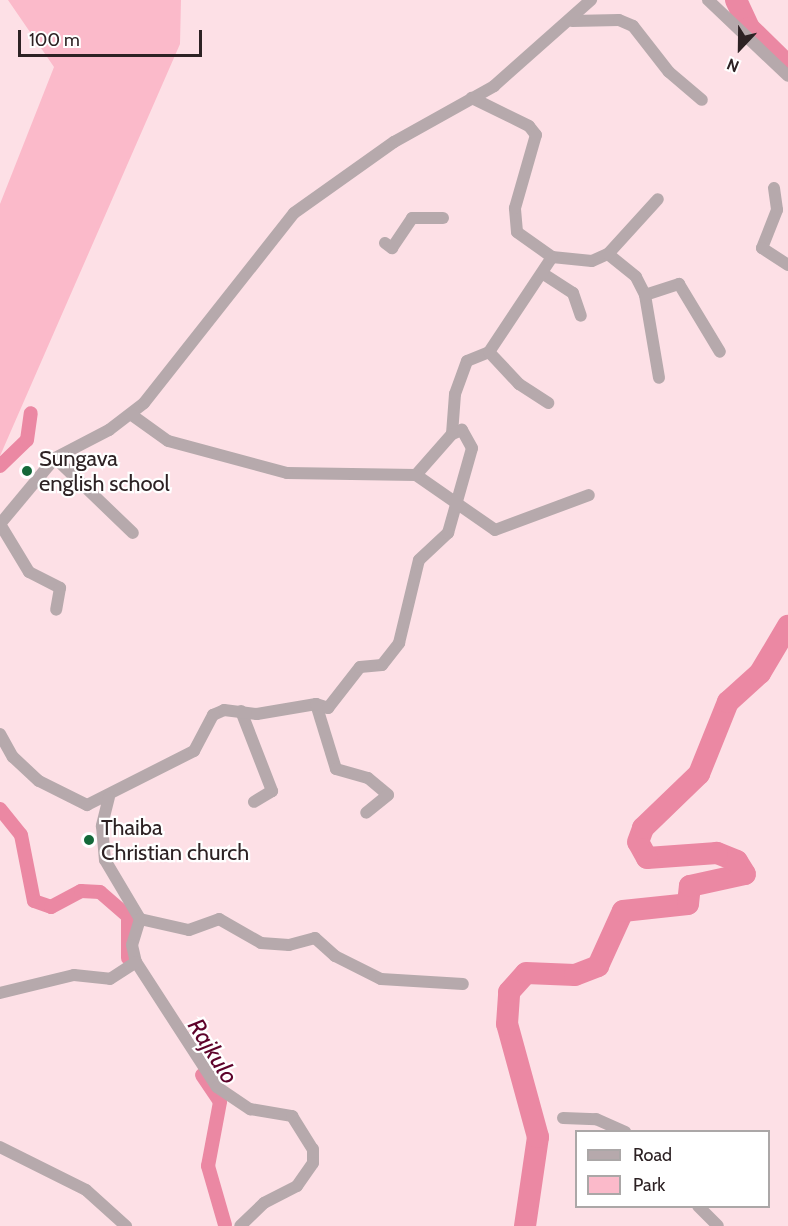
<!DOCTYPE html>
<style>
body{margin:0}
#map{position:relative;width:788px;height:1226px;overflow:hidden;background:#fde0e6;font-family:Cabin,sans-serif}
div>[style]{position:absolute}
.green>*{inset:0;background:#fbbaca}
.canal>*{height:14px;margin:-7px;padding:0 7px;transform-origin:7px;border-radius:7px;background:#eb88a3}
.river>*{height:22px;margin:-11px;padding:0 11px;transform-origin:11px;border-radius:11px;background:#eb88a3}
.street>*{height:12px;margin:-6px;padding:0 6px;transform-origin:6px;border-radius:6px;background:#b6a9ac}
.dots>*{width:16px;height:16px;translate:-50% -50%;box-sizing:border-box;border:3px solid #fff;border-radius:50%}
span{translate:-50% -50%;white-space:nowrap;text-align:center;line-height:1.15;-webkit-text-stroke:4.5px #fff;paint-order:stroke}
.poi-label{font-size:22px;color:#2d2224}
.left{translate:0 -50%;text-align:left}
.water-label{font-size:24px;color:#5d022a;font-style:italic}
.legend{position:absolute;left:575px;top:1130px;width:195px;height:78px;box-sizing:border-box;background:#fff;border:2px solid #aba7a7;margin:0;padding:8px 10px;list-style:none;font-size:18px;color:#2d2224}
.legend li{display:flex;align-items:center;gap:12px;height:30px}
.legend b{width:30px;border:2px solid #aba7a7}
.north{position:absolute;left:710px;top:18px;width:60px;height:60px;-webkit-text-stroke:4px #fff;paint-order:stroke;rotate:202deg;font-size:16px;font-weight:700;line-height:24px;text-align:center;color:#2d2224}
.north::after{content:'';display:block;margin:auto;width:21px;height:27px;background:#2d2224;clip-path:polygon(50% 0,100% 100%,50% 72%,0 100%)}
.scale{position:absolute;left:18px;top:30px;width:184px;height:27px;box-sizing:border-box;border:3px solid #2d2224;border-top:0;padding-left:8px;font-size:18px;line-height:21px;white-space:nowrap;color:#2d2224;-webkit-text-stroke:4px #fff;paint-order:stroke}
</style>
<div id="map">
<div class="green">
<i style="clip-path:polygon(8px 0,181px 0,180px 44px,0 456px,0 204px,54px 67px)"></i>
</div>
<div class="canal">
<i style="left:0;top:466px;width:37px;rotate:-44deg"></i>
<i style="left:27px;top:440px;width:27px;rotate:-82deg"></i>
<i style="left:0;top:809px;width:33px;rotate:51deg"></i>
<i style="left:21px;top:835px;width:67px;rotate:78.9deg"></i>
<i style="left:34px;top:901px;width:18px;rotate:19deg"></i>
<i style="left:51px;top:907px;width:34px;rotate:-28deg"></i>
<i style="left:81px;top:891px;width:19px;rotate:3deg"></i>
<i style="left:100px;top:892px;width:37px;rotate:41deg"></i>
<i style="left:128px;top:916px;width:42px;rotate:90deg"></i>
<i style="left:202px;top:1075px;width:32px;rotate:56deg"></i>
<i style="left:220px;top:1102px;width:65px;rotate:100.6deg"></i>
<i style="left:208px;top:1166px;width:61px;rotate:73.9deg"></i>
</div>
<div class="river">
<i style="left:736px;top:0;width:31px;rotate:65deg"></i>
<i style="left:749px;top:28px;width:54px;rotate:44.3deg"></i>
<i style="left:525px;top:1226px;width:90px;rotate:-81.7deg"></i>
<i style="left:538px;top:1137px;width:117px;rotate:-105.3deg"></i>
<i style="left:507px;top:1024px;width:32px;rotate:-86deg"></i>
<i style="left:509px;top:992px;width:25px;rotate:-48deg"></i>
<i style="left:526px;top:973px;width:49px;rotate:2.3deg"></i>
<i style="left:575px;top:975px;width:25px;rotate:-21deg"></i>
<i style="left:598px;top:966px;width:60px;rotate:-65.6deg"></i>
<i style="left:623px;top:911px;width:65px;rotate:-6.1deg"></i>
<i style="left:688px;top:904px;width:18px;rotate:-84deg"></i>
<i style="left:690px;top:886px;width:56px;rotate:-12.3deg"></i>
<i style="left:745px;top:874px;width:15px;rotate:-122deg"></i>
<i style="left:737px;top:861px;width:22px;rotate:-158deg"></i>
<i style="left:717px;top:853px;width:70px;rotate:175.9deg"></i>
<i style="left:647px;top:858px;width:18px;rotate:-119deg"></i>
<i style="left:638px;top:842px;width:15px;rotate:-70deg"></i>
<i style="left:643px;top:828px;width:78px;rotate:-44deg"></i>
<i style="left:699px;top:774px;width:78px;rotate:-68.1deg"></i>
<i style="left:728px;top:702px;width:43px;rotate:-42.2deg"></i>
<i style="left:760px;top:673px;width:55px;rotate:-59.2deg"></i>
</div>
<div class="street">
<i style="left:708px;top:0;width:110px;rotate:43.5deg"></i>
<i style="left:572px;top:21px;width:47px;rotate:-1.2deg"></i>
<i style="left:619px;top:20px;width:15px;rotate:23deg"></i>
<i style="left:633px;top:26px;width:58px;rotate:52deg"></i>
<i style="left:669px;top:72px;width:43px;rotate:40.3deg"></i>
<i style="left:774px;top:188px;width:22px;rotate:82deg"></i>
<i style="left:777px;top:210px;width:41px;rotate:111.5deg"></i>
<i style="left:762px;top:248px;width:31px;rotate:33deg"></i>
<i style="left:385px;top:243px;width:9px;rotate:36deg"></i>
<i style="left:392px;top:248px;width:36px;rotate:-56deg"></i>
<i style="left:412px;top:218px;width:31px"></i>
<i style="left:608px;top:254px;width:36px;rotate:39deg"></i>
<i style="left:636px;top:277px;width:20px;rotate:63deg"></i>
<i style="left:645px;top:295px;width:84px;rotate:80.4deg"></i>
<i style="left:552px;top:257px;width:40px;rotate:5.7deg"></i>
<i style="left:592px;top:261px;width:17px;rotate:-24deg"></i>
<i style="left:608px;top:254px;width:74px;rotate:-47.7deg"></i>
<i style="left:542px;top:273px;width:37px;rotate:33deg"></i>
<i style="left:573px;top:293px;width:24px;rotate:71deg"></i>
<i style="left:645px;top:295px;width:36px;rotate:-18deg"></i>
<i style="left:679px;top:284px;width:79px;rotate:58.9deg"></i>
<i style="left:489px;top:352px;width:44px;rotate:46.8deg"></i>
<i style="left:519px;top:384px;width:35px;rotate:33deg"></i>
<i style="left:452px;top:434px;width:40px;rotate:-85.7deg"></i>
<i style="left:455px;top:394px;width:35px;rotate:-70deg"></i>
<i style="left:467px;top:361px;width:24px;rotate:-22deg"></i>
<i style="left:489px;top:352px;width:114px;rotate:-56.4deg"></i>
<i style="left:552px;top:257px;width:43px;rotate:-144.5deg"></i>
<i style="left:517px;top:232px;width:24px;rotate:-95deg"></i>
<i style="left:515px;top:208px;width:76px;rotate:-74deg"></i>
<i style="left:536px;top:135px;width:11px;rotate:-128deg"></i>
<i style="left:529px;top:126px;width:64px;rotate:-153.8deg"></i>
<i style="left:55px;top:458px;width:108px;rotate:43.9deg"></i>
<i style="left:416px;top:475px;width:96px;rotate:34.8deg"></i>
<i style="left:495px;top:530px;width:100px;rotate:-20.4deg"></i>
<i style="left:0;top:524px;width:86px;rotate:-50.2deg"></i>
<i style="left:55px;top:458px;width:61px;rotate:-27.4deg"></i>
<i style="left:109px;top:430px;width:44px;rotate:-37.6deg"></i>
<i style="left:144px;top:403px;width:242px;rotate:-51.7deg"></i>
<i style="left:294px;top:213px;width:123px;rotate:-35.4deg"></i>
<i style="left:394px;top:142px;width:115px;rotate:-29.2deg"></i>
<i style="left:494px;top:86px;width:130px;rotate:-41.6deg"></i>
<i style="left:0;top:524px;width:56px;rotate:58.9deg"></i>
<i style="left:29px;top:572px;width:35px;rotate:27deg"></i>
<i style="left:60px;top:588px;width:22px;rotate:100deg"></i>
<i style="left:316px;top:704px;width:68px;rotate:72.9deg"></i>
<i style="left:336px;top:769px;width:33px;rotate:16deg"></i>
<i style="left:368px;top:778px;width:26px;rotate:40deg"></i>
<i style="left:388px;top:795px;width:28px;rotate:141deg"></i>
<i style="left:241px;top:711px;width:86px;rotate:68.8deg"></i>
<i style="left:272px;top:791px;width:21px;rotate:149deg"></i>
<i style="left:0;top:734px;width:26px;rotate:61deg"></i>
<i style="left:13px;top:757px;width:35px;rotate:43deg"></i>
<i style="left:39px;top:781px;width:54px;rotate:26.6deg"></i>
<i style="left:87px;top:805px;width:120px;rotate:-26.8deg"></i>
<i style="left:194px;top:751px;width:41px;rotate:-62.2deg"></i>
<i style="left:213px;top:715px;width:12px;rotate:-24deg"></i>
<i style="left:224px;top:710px;width:33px;rotate:7deg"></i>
<i style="left:257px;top:714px;width:60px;rotate:-9.6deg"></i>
<i style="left:316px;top:704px;width:13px;rotate:18deg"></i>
<i style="left:328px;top:708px;width:52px;rotate:-52deg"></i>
<i style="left:360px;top:667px;width:22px;rotate:-5deg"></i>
<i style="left:382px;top:665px;width:28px;rotate:-52deg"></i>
<i style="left:399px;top:643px;width:85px;rotate:-76.5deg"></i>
<i style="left:419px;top:560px;width:40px;rotate:-43deg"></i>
<i style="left:448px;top:533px;width:88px;rotate:-74.2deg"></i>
<i style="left:472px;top:448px;width:21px;rotate:-119deg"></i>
<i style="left:462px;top:430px;width:11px;rotate:158deg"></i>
<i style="left:452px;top:434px;width:55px;rotate:131.3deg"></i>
<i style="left:416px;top:475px;width:129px;rotate:-179.1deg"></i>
<i style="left:287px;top:473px;width:123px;rotate:-164.9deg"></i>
<i style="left:168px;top:441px;width:44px;rotate:-144.2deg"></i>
<i style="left:109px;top:797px;width:30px;rotate:104deg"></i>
<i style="left:102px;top:826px;width:34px;rotate:85deg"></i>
<i style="left:105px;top:860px;width:69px;rotate:59.3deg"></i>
<i style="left:140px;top:919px;width:50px;rotate:12.7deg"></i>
<i style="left:189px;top:930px;width:32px;rotate:-20deg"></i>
<i style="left:219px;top:919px;width:48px;rotate:29.7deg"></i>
<i style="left:261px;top:943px;width:28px;rotate:4deg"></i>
<i style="left:289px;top:945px;width:27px;rotate:-15deg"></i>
<i style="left:315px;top:938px;width:27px;rotate:42deg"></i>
<i style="left:335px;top:956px;width:51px;rotate:26.6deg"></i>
<i style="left:381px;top:979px;width:82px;rotate:3.5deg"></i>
<i style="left:140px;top:919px;width:27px;rotate:107deg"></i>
<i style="left:132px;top:945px;width:17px;rotate:77deg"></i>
<i style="left:136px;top:962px;width:149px;rotate:57.1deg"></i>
<i style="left:217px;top:1087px;width:40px;rotate:34deg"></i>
<i style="left:250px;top:1109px;width:43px;rotate:9.5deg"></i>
<i style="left:292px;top:1116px;width:39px;rotate:58deg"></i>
<i style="left:313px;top:1149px;width:14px;rotate:90deg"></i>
<i style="left:313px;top:1163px;width:28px;rotate:125deg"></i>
<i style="left:297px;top:1186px;width:37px;rotate:153deg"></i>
<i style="left:264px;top:1203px;width:33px;rotate:136deg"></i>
<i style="left:0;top:993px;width:76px;rotate:-13.7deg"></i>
<i style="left:74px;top:975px;width:36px;rotate:6deg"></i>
<i style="left:110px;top:979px;width:31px;rotate:-33deg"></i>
<i style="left:563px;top:1118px;width:33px;rotate:2deg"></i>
<i style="left:596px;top:1119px;width:32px;rotate:24deg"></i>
<i style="left:0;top:1147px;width:96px;rotate:26.6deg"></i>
<i style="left:86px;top:1190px;width:54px;rotate:42deg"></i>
<i style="left:698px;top:1206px;width:28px;rotate:45deg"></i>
</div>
<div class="dots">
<i style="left:27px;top:471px;background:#146839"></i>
<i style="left:89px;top:840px;background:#146839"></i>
</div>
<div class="poi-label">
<span class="left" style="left:39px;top:471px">Sungava<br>english school</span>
<span class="left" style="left:101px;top:840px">Thaiba<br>Christian church</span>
</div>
<div class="water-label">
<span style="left:213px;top:1051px;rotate:58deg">Rajkulo</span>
</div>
<ul class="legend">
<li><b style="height:8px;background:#b6a9ac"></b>Road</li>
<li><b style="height:16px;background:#fbbaca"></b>Park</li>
</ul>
<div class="north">N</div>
<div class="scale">100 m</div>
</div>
